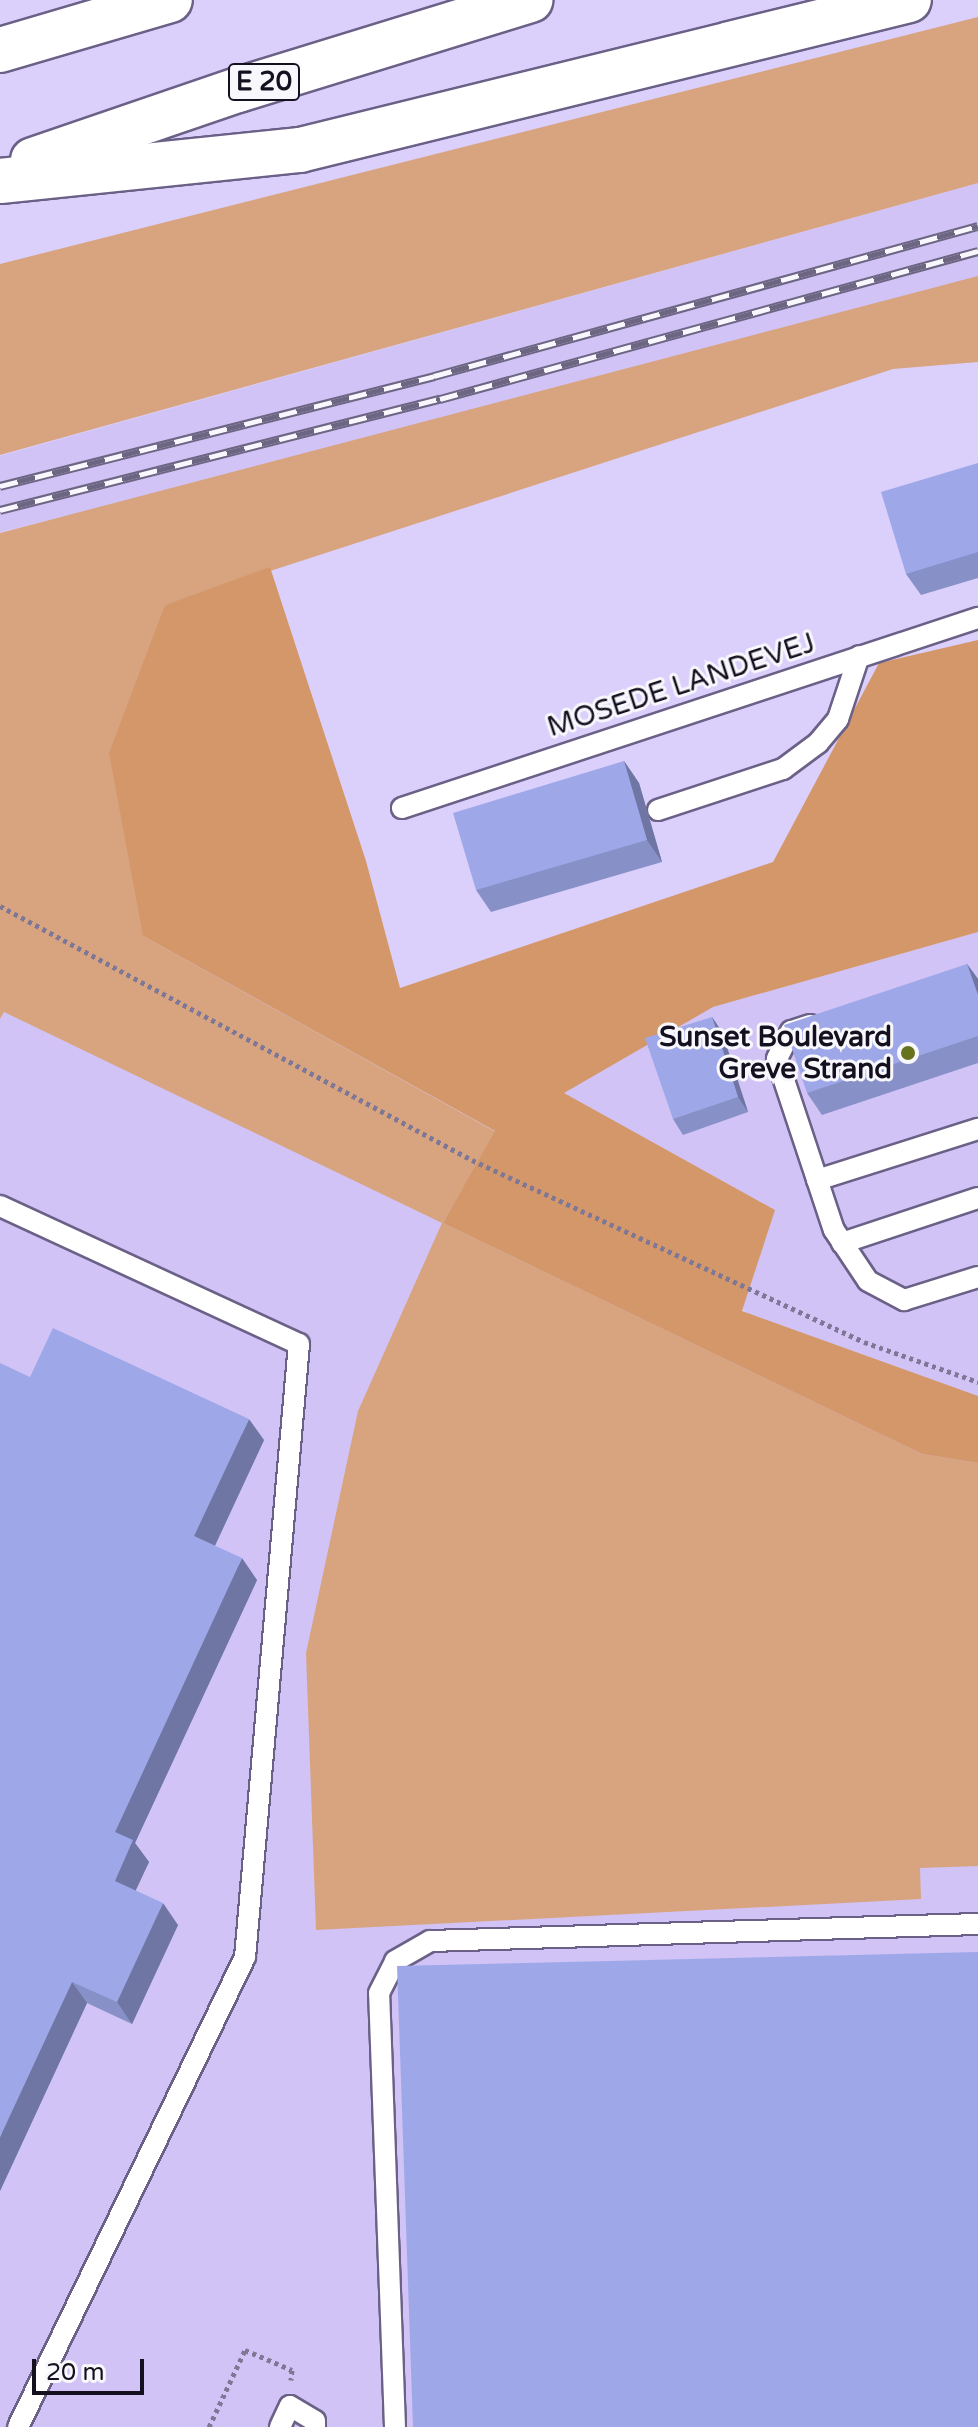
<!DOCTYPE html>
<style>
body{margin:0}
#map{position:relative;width:978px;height:2427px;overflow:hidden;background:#dbd0fb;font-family:"Varela Round",sans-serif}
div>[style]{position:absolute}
.built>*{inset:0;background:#d1c3f6}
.green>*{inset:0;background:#d8a47f}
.forest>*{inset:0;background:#d4976a}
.path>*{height:5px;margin-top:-2.5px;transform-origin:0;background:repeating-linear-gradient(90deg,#7f7796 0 4px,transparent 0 8px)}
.roads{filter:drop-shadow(2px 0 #6b6187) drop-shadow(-2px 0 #6b6187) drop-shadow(0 2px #6b6187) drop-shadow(0 -2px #6b6187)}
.service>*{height:20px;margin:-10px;padding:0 10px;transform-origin:10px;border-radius:10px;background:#fff}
.motorway>*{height:44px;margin:-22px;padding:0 22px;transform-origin:22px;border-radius:22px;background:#fff}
.rail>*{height:9px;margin-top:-4.5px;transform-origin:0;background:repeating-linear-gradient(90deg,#f8f7fc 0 18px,#6d6682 0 36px);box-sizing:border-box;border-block:2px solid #6d6682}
.wall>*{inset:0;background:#8890c8}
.shaded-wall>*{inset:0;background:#6f76a3}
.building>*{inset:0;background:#9ea8e9}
.dots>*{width:22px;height:22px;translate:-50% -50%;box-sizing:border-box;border:4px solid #f8f7fc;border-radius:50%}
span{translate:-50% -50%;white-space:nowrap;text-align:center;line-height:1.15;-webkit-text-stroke:6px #f8f7fc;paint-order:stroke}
.shield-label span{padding:2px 6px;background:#f8f7fc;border:2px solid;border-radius:6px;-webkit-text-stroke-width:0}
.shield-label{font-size:26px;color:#14101f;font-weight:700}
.street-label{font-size:28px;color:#14101f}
.poi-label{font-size:28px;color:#14101f;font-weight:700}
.right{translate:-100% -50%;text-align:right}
.scale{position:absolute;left:32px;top:2359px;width:112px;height:36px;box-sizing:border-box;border:4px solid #14101f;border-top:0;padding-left:10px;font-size:24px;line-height:28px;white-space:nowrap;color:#14101f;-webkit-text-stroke:6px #f8f7fc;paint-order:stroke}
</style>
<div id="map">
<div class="built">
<i style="clip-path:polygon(978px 183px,978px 281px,458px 419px,0 532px,0 456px)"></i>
<i style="clip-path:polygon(978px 932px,978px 2427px,0 2427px,0 1010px,918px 1450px,491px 1107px,713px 1007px)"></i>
</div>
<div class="green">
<i style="clip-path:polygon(978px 17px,978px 183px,0 455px,0 264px)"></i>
<i style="clip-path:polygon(978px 276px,978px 362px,893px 369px,165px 605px,143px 936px,496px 1132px,443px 1223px,922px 1454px,978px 1463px,978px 1866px,920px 1868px,921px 1899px,316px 1930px,306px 1653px,358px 1411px,442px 1223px,4px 1012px,0 1019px,0 533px)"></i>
</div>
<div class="forest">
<i style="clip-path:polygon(270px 567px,366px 861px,400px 988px,773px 862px,879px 663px,978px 640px,978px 932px,713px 1007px,564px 1093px,775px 1210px,742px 1311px,978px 1396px,978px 1463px,922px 1454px,443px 1223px,495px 1131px,143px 936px,109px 753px,165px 605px)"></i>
</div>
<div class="path">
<i style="left:0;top:906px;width:536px;rotate:28.29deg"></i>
<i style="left:472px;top:1160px;width:432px;rotate:24.9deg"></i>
<i style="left:864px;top:1342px;width:121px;rotate:19.3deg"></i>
<i style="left:209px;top:2427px;width:85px;rotate:-64.9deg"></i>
<i style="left:245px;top:2350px;width:51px;rotate:23.1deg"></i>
<i style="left:292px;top:2370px;width:10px;rotate:96deg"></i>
</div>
<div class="roads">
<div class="service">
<i style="left:402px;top:808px;width:607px;rotate:-18.26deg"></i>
<i style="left:658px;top:810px;width:132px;rotate:-18.2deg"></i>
<i style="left:783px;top:769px;width:44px;rotate:-36.6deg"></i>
<i style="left:818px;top:743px;width:31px;rotate:-50deg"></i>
<i style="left:838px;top:719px;width:66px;rotate:-71.6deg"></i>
<i style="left:810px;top:1025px;width:20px;rotate:162deg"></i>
<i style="left:791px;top:1031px;width:31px;rotate:117deg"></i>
<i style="left:777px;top:1059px;width:180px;rotate:71.6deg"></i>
<i style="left:834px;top:1230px;width:61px;rotate:56.3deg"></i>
<i style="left:868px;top:1281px;width:41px;rotate:27.8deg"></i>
<i style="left:904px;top:1300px;width:77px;rotate:-17.3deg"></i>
<i style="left:817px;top:1180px;width:169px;rotate:-17.6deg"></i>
<i style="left:0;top:1206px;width:329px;rotate:24.8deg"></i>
<i style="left:299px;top:1344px;width:615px;rotate:95.03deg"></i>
<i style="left:245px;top:1957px;width:522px;rotate:115.78deg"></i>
<i style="left:842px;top:1243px;width:143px;rotate:-18.3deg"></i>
<i style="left:280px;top:2427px;width:23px;rotate:-65deg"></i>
<i style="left:290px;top:2406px;width:29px;rotate:31deg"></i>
<i style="left:315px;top:2421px;width:6px;rotate:90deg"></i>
<i style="left:395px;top:2427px;width:434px;rotate:-92.1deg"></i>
<i style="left:379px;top:1993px;width:36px;rotate:-63deg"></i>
<i style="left:395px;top:1961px;width:40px;rotate:-29.7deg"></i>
<i style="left:430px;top:1941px;width:548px;rotate:-1.78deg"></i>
</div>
<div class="motorway">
<i style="left:0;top:50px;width:177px;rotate:-16.4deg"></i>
<i style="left:33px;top:160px;width:217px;rotate:-18.9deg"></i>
<i style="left:238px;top:90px;width:306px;rotate:-17.1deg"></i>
<i style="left:0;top:181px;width:302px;rotate:-5.9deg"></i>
<i style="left:300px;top:150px;width:627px;rotate:-13.84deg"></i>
</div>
</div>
<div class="rail">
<i style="left:0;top:486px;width:448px;rotate:-14.2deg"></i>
<i style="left:434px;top:376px;width:564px;rotate:-15.42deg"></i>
<i style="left:0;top:510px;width:454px;rotate:-14.2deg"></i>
<i style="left:440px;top:399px;width:558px;rotate:-15.38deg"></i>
</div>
<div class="wall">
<i style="clip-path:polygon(978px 463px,978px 578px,921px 595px,906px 574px)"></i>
<i style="clip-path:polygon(624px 761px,639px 783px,662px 862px,491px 912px,476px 890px)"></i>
<i style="clip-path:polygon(967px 964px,978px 979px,978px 1063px,822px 1115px,807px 1093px)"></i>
<i style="clip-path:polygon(712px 1017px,722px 1032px,748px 1112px,683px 1135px,673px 1119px)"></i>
<i style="clip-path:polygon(30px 1377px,264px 1440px,215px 1546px,257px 1580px,135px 1843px,149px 1862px,135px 1890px,178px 1925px,132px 2024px,87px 2003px,0 2191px)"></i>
</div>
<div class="shaded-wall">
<i style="clip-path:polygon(624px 761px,639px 783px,662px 862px,647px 840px)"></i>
<i style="clip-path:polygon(967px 964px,978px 979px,978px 995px)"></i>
<i style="clip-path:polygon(712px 1017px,722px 1032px,748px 1112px,738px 1097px)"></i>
<i style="clip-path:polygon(249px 1419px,264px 1440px,209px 1558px,194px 1536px)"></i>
<i style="clip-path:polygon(242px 1558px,257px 1580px,135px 1843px,149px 1862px,130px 1903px,115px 1881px,115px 1832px)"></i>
<i style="clip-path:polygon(163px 1903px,178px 1925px,132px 2024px,117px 2002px)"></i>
<i style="clip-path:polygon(72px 1982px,87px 2003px,0 2191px,0 2137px)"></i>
</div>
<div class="building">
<i style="clip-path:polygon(978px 463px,978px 552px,906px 574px,881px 492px)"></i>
<i style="clip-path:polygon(624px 761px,647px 840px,476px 890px,453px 813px)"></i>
<i style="clip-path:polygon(967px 964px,978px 995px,978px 1036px,807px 1093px,784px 1025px)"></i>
<i style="clip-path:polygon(712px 1017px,738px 1097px,673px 1119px,645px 1038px)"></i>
<i style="clip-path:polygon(53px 1328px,249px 1419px,194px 1536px,242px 1558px,115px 1832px,133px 1840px,115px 1881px,163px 1903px,117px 2002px,72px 1982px,0 2137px,0 1363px,30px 1377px)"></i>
<i style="clip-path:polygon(978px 1952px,978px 2427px,413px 2427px,397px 1966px)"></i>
</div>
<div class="dots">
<i style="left:908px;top:1053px;background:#67721c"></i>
</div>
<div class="shield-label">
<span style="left:264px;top:82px">E 20</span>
</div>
<div class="street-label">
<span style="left:681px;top:685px;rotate:-18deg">MOSEDE LANDEVEJ</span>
</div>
<div class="poi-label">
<span class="right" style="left:892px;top:1053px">Sunset Boulevard<br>Greve Strand</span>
</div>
<div class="scale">20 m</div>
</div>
